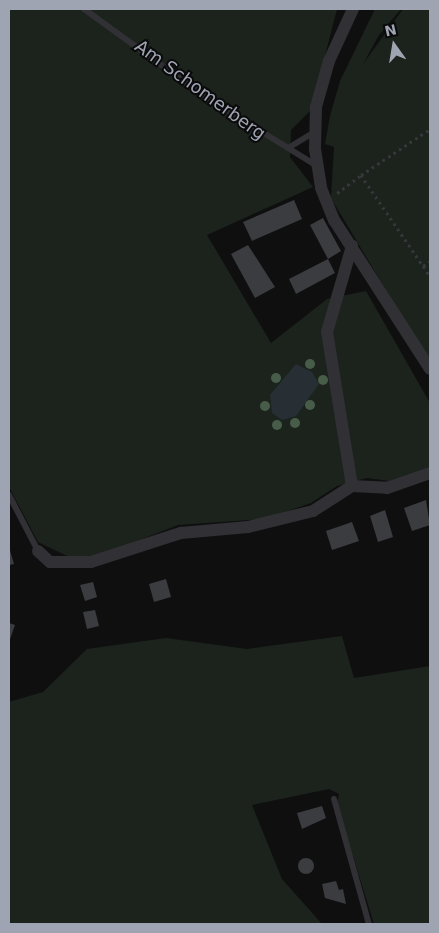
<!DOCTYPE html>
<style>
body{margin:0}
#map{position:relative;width:439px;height:933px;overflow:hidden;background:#0f0f10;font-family:"DejaVu Sans",sans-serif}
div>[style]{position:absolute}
.green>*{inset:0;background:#1b231c}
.water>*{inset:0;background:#272f35}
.building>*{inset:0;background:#3b3c40}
.round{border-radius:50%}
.path>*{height:2.5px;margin-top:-1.25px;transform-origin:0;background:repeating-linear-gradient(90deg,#36373c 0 2.5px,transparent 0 6.5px)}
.service>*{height:6px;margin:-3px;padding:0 3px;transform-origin:3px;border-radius:3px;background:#303035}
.minor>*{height:12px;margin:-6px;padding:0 6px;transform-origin:6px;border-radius:6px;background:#303035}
.trees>*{width:10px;height:10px;margin:-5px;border-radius:50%;background:#475d4a}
span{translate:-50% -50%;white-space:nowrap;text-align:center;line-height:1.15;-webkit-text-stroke:4px #0a0a0b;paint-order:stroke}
.street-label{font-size:18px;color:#9fa4b2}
.frame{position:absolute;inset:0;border:10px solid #9fa4b2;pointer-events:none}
.north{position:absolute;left:369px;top:20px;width:50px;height:50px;-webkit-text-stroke:4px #0a0a0b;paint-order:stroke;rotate:347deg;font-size:14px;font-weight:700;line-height:20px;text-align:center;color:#9fa4b2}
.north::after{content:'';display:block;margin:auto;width:18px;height:22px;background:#9fa4b2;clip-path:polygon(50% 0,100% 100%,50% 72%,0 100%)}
</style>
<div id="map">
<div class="green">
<i style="clip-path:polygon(9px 9px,337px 9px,311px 110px,291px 130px,290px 157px,313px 187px,207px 235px,271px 343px,327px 299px,366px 291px,430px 403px,430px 467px,389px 481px,367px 478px,337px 486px,311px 503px,264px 519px,178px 525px,93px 558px,67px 556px,38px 542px,9px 487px)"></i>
<i style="clip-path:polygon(375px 9px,401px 9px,379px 35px,363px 64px,403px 9px,430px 9px,430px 364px,331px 198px,334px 147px,325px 144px,330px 116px,340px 81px)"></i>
<i style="clip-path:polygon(342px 636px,354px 678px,430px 666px,430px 924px,374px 924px,337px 804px,339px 794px,329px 789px,252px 805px,282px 879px,322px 924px,9px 924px,9px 702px,43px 692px,87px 649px,166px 638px,247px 649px)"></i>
</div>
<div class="water">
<i style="clip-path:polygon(296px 364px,312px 372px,319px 384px,296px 416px,282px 420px,272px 413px,270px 395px)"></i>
</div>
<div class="building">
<i style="clip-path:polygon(294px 200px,302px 219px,252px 241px,243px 222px)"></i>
<i style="clip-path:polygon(323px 218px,341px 251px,328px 259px,335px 273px,296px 294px,289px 279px,328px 259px,310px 225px)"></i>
<i style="clip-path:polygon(248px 245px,275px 287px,255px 298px,231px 254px)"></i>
<i style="clip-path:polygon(426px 500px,430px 525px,412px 531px,404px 508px)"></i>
<i style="clip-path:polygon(385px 510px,393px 537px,378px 542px,370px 516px)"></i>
<i style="clip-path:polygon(352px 522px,359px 541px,332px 550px,326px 531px)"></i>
<i style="clip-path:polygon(9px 547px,14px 564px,9px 565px)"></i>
<i style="clip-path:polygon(166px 579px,171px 597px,154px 602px,149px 584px)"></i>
<i style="clip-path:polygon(93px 582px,97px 597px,85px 601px,80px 585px)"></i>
<i style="clip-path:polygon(95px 610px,99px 626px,87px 629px,83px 612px)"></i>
<i style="clip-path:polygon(9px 623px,15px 625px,9px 642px)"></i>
<i style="clip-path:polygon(322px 806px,326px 818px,302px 829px,297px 813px)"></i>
<i class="round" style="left:298px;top:858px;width:16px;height:16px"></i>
<i style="clip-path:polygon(336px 881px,339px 890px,343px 889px,346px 904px,325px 898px,322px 884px)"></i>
</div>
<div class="path">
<i style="left:361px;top:175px;width:83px;rotate:-33.7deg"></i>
<i style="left:337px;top:193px;width:30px;rotate:-37deg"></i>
<i style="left:361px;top:175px;width:122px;rotate:55.7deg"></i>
<i style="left:423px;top:266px;width:9px;rotate:-36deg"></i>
</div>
<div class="service">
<i style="left:84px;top:9px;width:152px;rotate:35.9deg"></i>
<i style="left:207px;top:98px;width:129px;rotate:31.7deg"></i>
<i style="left:288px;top:148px;width:31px;rotate:-31deg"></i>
<i style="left:9px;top:495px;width:63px;rotate:62.6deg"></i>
<i style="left:334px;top:799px;width:130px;rotate:74.4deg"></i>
</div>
<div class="minor">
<i style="left:353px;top:9px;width:57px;rotate:114.8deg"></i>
<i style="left:329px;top:61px;width:48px;rotate:105.8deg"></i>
<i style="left:316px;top:107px;width:42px;rotate:91.4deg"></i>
<i style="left:315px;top:149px;width:39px;rotate:81deg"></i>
<i style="left:321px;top:188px;width:35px;rotate:68deg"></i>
<i style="left:334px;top:220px;width:177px;rotate:57.2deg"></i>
<i style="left:352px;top:486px;width:35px;rotate:3deg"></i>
<i style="left:387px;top:488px;width:46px;rotate:-19.2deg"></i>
<i style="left:38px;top:551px;width:16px;rotate:43deg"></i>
<i style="left:50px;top:562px;width:41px"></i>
<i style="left:91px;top:562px;width:95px;rotate:-17.9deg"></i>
<i style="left:181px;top:533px;width:67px;rotate:-5.1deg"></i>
<i style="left:248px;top:527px;width:67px;rotate:-13.8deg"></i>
<i style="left:313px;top:511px;width:46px;rotate:-32.7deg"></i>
<i style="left:352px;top:486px;width:156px;rotate:-99.2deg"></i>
<i style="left:327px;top:332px;width:90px;rotate:-73.8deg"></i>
</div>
<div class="trees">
<i style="left:310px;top:364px"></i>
<i style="left:276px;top:378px"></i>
<i style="left:323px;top:380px"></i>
<i style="left:310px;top:405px"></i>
<i style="left:265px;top:406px"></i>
<i style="left:295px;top:423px"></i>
<i style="left:277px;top:425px"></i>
</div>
<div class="street-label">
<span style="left:200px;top:90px;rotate:36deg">Am Schomerberg</span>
</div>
<div class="frame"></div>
<div class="north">N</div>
</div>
